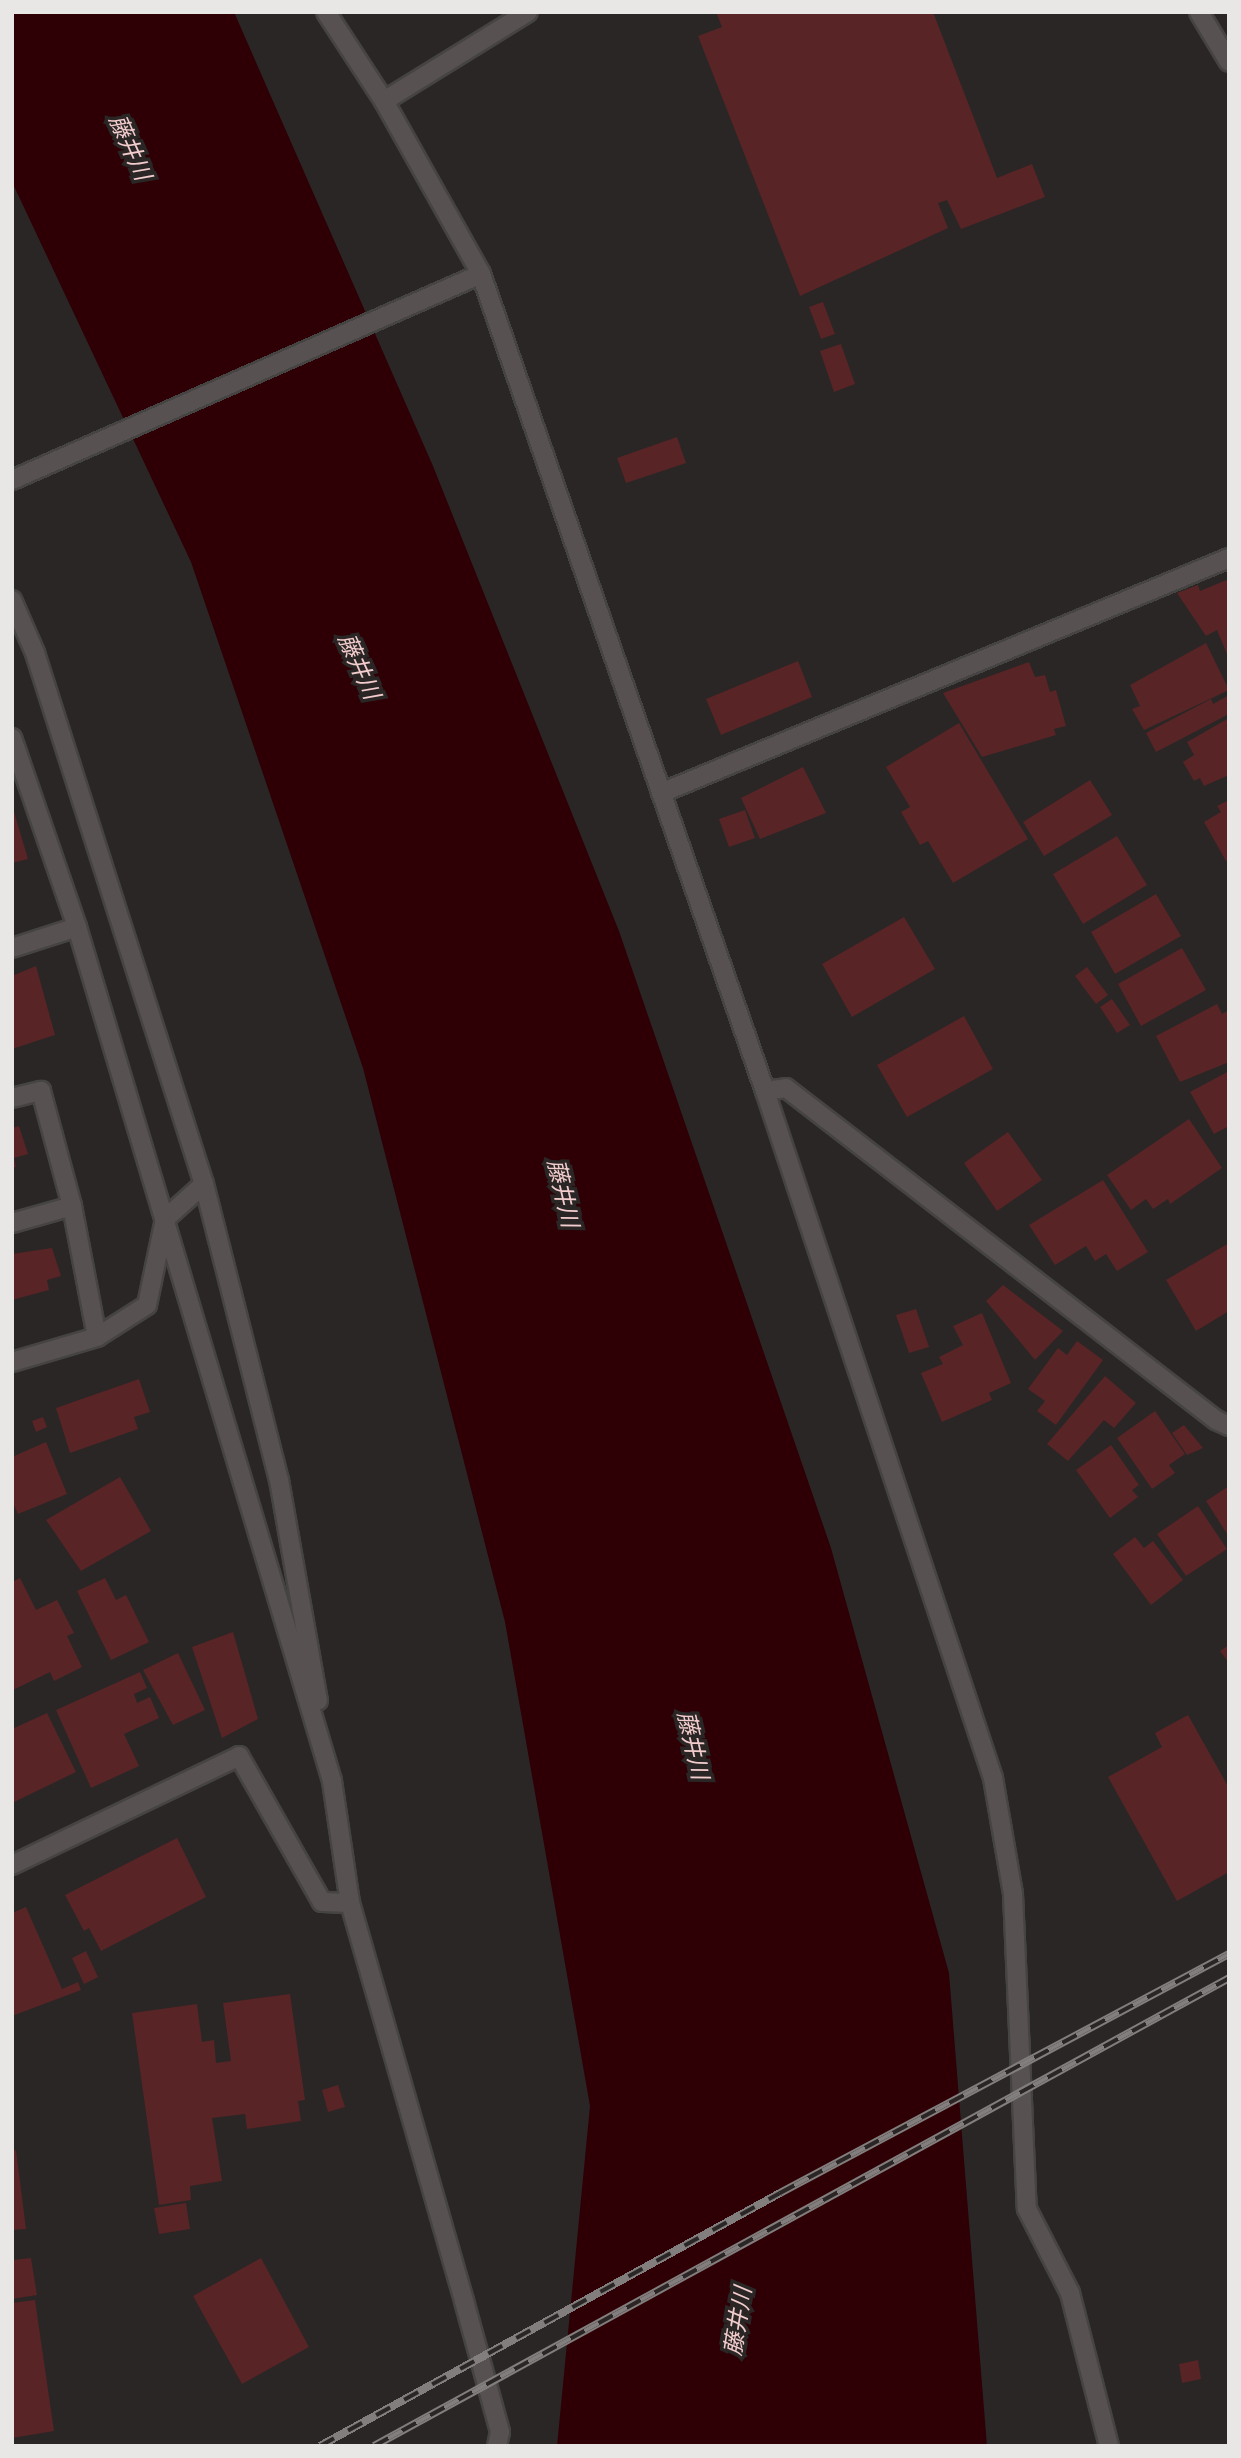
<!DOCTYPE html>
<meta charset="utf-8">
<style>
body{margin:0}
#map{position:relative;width:1241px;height:2458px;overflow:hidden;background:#2a2625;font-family:"IBM Plex Sans","Noto Sans JP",sans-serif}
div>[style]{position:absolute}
.water>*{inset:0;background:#2e0005}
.building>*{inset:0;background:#582426}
.roads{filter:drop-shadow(2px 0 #464343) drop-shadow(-2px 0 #464343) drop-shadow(0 2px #464343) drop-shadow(0 -2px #464343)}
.minor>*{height:18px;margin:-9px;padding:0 9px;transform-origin:9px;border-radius:9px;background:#575251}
.rail>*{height:8px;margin-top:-4px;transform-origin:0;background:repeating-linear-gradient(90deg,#2a2625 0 16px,#827e7e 0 32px);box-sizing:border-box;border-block:2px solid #827e7e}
span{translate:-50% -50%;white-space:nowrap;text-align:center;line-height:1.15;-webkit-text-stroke:7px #2a2625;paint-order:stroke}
.water-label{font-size:23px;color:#f3cdcd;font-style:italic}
.frame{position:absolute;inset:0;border:14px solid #e9e6e6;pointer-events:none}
</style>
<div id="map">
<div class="water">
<i style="clip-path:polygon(12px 12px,234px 12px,433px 466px,619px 931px,831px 1548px,949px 1973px,987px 2446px,557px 2446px,590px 2106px,505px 1622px,363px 1068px,191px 562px,12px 182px)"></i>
</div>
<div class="building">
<i style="clip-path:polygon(716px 12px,933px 12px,997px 178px,1032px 164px,1045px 197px,961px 229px,947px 200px,938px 203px,948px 228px,800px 296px,698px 36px,722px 27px)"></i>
<i style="clip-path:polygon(823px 302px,835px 334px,821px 339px,809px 307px)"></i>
<i style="clip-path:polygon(841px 344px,855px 384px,834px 392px,820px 351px)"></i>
<i style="clip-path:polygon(677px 437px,686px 463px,626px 483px,617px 458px)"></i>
<i style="clip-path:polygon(1229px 579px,1229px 659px,1217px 630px,1206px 636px,1177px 593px,1198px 585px,1200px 591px)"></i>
<i style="clip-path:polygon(1206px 643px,1229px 690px,1144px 730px,1132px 709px,1140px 706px,1130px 685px)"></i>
<i style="clip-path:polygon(798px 661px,812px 697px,721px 735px,706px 699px)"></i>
<i style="clip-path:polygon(1029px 662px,1035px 677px,1045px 675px,1050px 692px,1056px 690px,1066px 726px,1054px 729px,1056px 735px,982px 757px,943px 693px)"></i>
<i style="clip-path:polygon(1229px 695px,1229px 714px,1156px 752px,1146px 733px,1211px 699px,1213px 704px)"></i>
<i style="clip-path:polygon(1229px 718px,1229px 775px,1204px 786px,1200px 778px,1194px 781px,1183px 762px,1194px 755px,1187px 742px)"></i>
<i style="clip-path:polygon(959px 723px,1028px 839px,953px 883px,928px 841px,920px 845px,901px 812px,910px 807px,886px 767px)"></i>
<i style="clip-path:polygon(803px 767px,826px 813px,760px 839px,741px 798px)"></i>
<i style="clip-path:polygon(1090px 780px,1112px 815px,1044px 856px,1023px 822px)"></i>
<i style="clip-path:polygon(1229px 800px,1229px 860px,1226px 861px,1204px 822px,1221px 812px,1217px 806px)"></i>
<i style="clip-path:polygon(12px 805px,28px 859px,12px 863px)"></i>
<i style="clip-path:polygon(745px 810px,755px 838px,729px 847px,719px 819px)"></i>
<i style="clip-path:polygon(1117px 836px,1147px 885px,1083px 924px,1053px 874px)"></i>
<i style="clip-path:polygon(1156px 894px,1181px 936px,1115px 974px,1091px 932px)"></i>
<i style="clip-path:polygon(904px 917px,935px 969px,852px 1017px,822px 964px)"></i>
<i style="clip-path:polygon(1182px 948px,1206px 990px,1141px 1026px,1118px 984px)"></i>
<i style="clip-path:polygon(36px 966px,55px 1035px,12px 1049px,12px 976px)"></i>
<i style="clip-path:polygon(1087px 967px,1108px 995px,1096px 1004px,1075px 976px)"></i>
<i style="clip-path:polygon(1112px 999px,1130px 1025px,1117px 1033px,1100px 1007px)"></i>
<i style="clip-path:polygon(1217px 1004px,1222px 1014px,1229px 1010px,1229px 1062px,1180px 1082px,1156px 1036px)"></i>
<i style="clip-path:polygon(964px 1016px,993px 1069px,907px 1117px,877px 1065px)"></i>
<i style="clip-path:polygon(1229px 1071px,1229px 1126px,1214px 1134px,1190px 1092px)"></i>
<i style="clip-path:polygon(1189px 1119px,1222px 1168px,1170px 1204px,1168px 1199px,1153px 1209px,1146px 1199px,1131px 1210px,1107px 1175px)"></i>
<i style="clip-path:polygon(19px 1126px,28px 1154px,14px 1158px,16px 1167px,12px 1168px,12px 1128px)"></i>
<i style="clip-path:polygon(1008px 1132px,1042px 1180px,997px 1211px,964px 1163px)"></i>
<i style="clip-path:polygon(1103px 1180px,1148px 1252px,1117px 1271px,1106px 1254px,1095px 1261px,1086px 1246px,1055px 1265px,1029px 1225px)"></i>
<i style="clip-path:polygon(1229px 1243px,1229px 1311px,1196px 1331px,1166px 1280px)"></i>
<i style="clip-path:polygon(52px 1248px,61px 1276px,47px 1280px,49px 1290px,12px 1300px,12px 1254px)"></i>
<i style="clip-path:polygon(1003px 1285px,1063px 1331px,1035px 1360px,986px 1301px)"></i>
<i style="clip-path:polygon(916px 1309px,929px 1347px,909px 1353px,896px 1315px)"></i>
<i style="clip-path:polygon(982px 1313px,1011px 1383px,989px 1393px,992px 1400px,942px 1422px,921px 1373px,943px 1364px,939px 1357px,963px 1345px,953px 1326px)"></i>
<i style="clip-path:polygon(1077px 1341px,1103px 1360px,1056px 1425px,1037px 1411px,1045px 1401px,1028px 1389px,1058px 1348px,1067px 1355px)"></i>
<i style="clip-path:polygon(1105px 1376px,1136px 1403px,1114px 1428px,1104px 1420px,1068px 1461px,1047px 1444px)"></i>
<i style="clip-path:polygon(139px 1379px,150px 1412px,134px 1417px,138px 1429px,70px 1453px,56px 1408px)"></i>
<i style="clip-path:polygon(1155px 1411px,1185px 1454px,1169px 1465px,1175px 1473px,1152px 1489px,1117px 1438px)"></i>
<i style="clip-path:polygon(43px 1417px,47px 1427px,36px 1432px,32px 1421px)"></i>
<i style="clip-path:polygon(1184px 1425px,1203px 1448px,1187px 1455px,1172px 1433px)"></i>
<i style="clip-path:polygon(46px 1442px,67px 1494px,18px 1514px,12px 1501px,12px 1457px)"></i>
<i style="clip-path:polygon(1111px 1445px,1139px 1485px,1132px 1490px,1138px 1497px,1110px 1518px,1076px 1470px)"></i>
<i style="clip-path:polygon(120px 1477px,151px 1531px,81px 1571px,46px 1520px)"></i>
<i style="clip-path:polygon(1229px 1486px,1229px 1537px,1206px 1501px)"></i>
<i style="clip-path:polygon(1198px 1506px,1227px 1549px,1186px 1576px,1157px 1534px)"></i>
<i style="clip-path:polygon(1135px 1537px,1144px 1548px,1153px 1541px,1183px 1580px,1151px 1605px,1113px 1554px)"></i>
<i style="clip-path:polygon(20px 1578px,36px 1610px,57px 1600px,74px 1633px,67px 1636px,82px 1667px,54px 1681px,50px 1672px,13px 1690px,12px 1582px)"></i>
<i style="clip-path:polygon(105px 1578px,116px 1600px,126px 1595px,149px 1642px,111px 1660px,77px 1591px)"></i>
<i style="clip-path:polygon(233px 1632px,258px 1719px,222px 1738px,192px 1647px)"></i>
<i style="clip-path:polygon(1229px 1645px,1229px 1663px,1220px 1651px)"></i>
<i style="clip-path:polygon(178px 1653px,205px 1710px,173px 1725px,143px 1670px)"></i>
<i style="clip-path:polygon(140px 1672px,147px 1688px,134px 1694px,137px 1703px,150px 1697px,159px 1718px,124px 1734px,139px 1766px,91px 1788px,56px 1710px)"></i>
<i style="clip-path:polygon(47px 1713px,76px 1772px,12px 1803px,12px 1729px)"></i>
<i style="clip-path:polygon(1188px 1715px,1229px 1788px,1229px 1872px,1177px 1901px,1108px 1777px,1162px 1747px,1155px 1733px)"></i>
<i style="clip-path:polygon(177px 1838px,206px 1897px,101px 1951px,89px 1928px,84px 1931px,65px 1895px)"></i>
<i style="clip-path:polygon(26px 1907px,62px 1989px,78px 1982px,81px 1990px,12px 2016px,12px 1913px)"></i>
<i style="clip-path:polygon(86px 1951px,98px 1977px,84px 1984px,72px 1958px)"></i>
<i style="clip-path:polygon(290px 1994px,305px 2100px,298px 2101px,301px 2121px,247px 2129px,245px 2114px,212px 2118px,222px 2181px,190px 2186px,191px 2200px,159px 2205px,132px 2013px,197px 2004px,202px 2042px,214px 2040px,216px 2063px,231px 2061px,223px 2003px)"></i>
<i style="clip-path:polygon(338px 2085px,345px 2107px,328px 2112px,322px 2090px)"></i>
<i style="clip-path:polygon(16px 2150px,26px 2229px,12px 2230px,12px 2151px)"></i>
<i style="clip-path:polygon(186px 2203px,190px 2229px,159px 2234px,154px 2208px)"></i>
<i style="clip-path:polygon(31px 2258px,37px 2295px,12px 2299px,12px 2260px)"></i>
<i style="clip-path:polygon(261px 2258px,309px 2347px,242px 2384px,193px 2296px)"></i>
<i style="clip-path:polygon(35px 2300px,54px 2431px,12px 2438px,12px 2303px)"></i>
<i style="clip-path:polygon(1198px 2360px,1201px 2379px,1182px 2383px,1179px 2364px)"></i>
</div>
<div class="roads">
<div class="minor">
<i style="left:326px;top:12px;width:106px;rotate:56.9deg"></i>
<i style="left:384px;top:101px;width:198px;rotate:60.7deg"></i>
<i style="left:481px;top:274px;width:865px;rotate:70.83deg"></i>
<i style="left:765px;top:1091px;width:724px;rotate:71.64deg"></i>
<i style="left:993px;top:1778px;width:118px;rotate:80.2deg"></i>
<i style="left:1013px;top:1894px;width:315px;rotate:87.5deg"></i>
<i style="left:1027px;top:2209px;width:94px;rotate:62.9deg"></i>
<i style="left:1070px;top:2293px;width:158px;rotate:75.7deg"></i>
<i style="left:1199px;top:12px;width:58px;rotate:59deg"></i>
<i style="left:384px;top:101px;width:169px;rotate:-31.7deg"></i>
<i style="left:12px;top:480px;width:512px;rotate:-23.71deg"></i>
<i style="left:12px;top:600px;width:58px;rotate:66.5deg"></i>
<i style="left:35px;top:653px;width:557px;rotate:72.35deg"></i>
<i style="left:204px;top:1184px;width:305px;rotate:75.8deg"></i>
<i style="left:279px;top:1480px;width:224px;rotate:80deg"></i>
<i style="left:12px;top:738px;width:200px;rotate:71deg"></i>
<i style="left:77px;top:927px;width:891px;rotate:73.37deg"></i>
<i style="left:332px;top:1781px;width:123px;rotate:81.6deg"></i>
<i style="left:350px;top:1903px;width:414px;rotate:74deg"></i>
<i style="left:464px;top:2301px;width:136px;rotate:74.6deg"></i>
<i style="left:500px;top:2432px;width:14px;rotate:102deg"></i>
<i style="left:661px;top:793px;width:615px;rotate:-22.48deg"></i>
<i style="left:12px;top:948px;width:68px;rotate:-17.9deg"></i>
<i style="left:765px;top:1091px;width:21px;rotate:-8deg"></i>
<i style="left:786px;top:1088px;width:543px;rotate:37.67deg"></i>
<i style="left:1216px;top:1420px;width:14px;rotate:25deg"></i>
<i style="left:12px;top:1098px;width:30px;rotate:-14deg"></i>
<i style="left:41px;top:1091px;width:119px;rotate:74.9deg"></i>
<i style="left:72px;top:1206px;width:133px;rotate:79.2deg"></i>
<i style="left:12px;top:1223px;width:62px;rotate:-15.8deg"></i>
<i style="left:12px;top:1362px;width:89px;rotate:-16.4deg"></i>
<i style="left:97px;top:1337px;width:59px;rotate:-32.6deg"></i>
<i style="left:147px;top:1305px;width:88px;rotate:-78.2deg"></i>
<i style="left:165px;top:1219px;width:52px;rotate:-41.9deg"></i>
<i style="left:12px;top:1865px;width:252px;rotate:-25.6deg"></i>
<i style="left:239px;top:1756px;width:168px;rotate:60.4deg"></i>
<i style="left:322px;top:1902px;width:28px;rotate:2deg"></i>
</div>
</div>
<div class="rail">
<i style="left:320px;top:2446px;width:525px;rotate:-28.81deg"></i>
<i style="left:780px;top:2193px;width:509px;rotate:-28.03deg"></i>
<i style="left:374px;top:2446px;width:975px;rotate:-28.69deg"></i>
</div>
<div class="water-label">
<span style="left:131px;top:147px;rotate:66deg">藤井川</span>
<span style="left:360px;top:666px;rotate:66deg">藤井川</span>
<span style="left:564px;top:1193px;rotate:77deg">藤井川</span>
<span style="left:694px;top:1745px;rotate:77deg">藤井川</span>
<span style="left:737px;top:2321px;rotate:-81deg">藤井川</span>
</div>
<div class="frame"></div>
</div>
